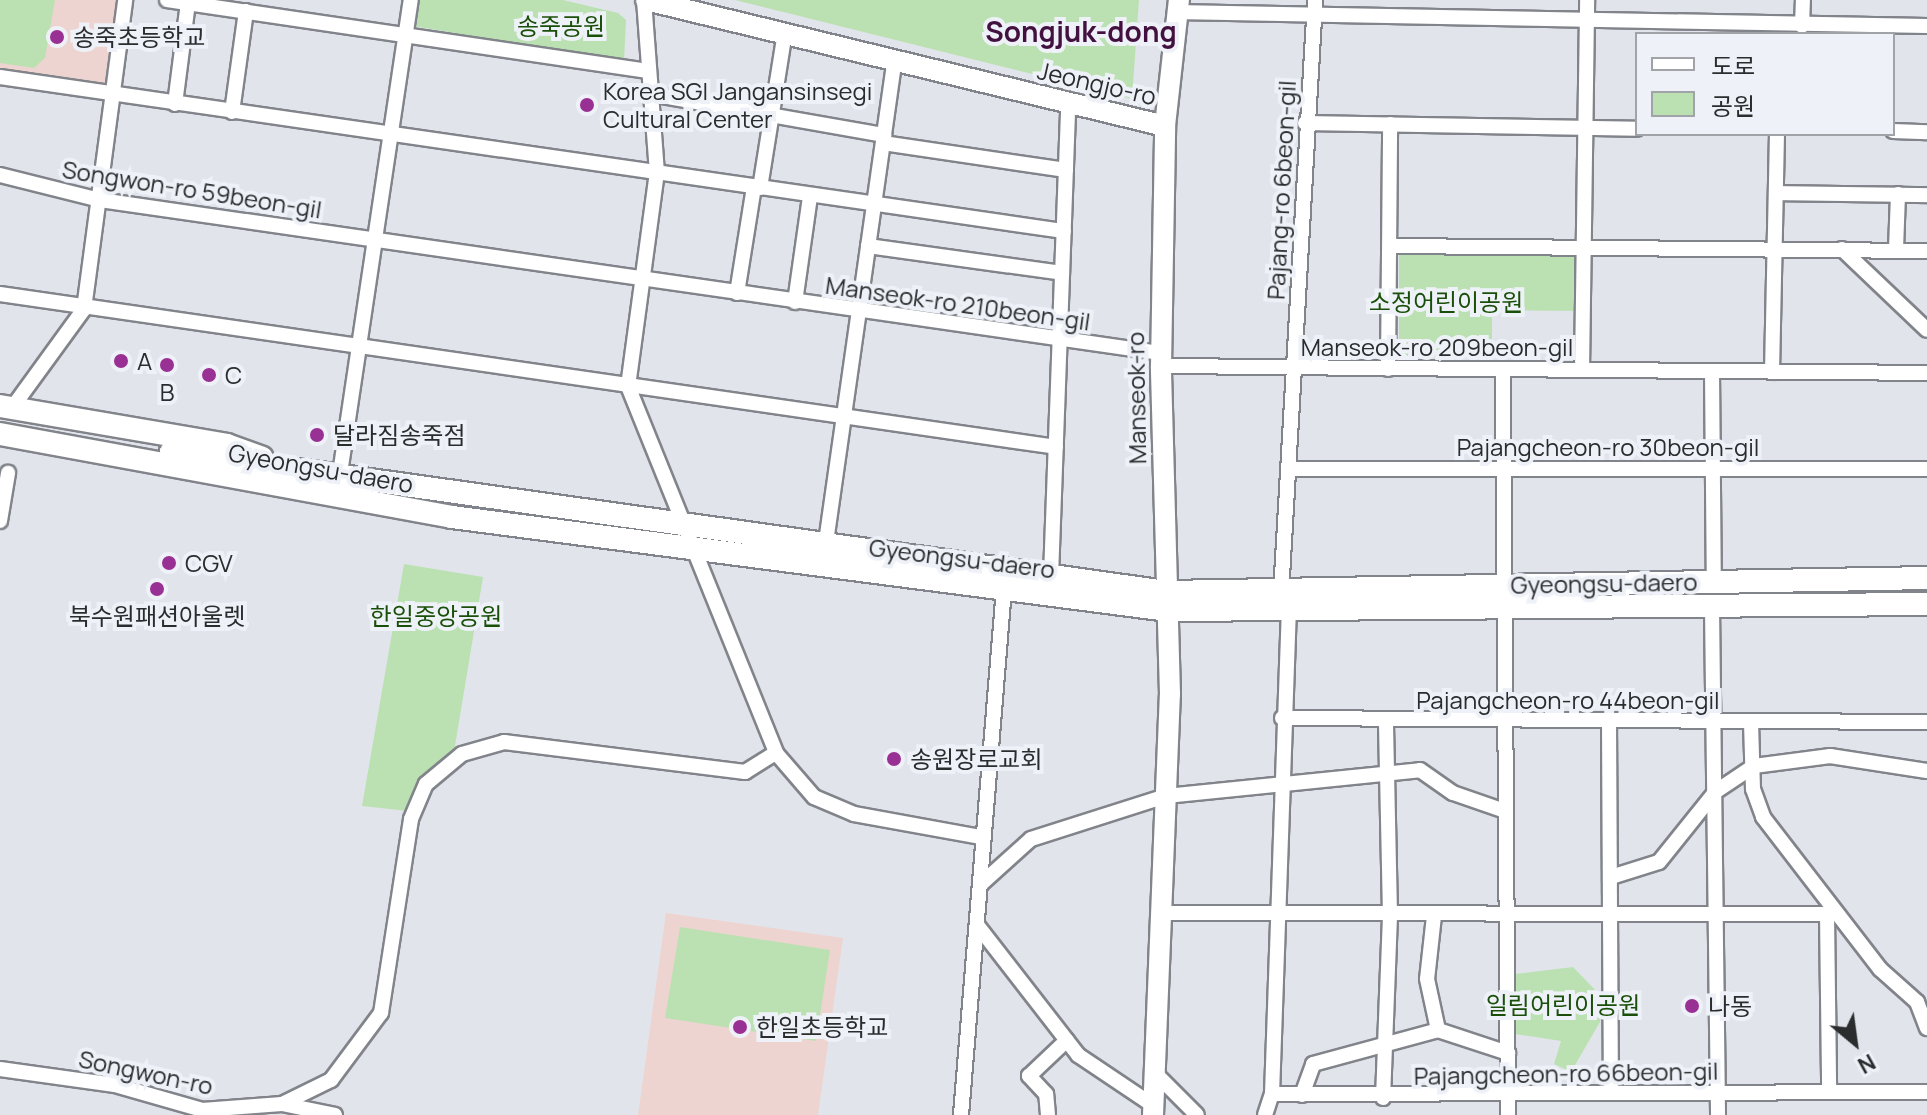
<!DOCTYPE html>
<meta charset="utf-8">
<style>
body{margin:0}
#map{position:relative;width:1927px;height:1115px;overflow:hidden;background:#e1e5eb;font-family:Manrope,"Noto Sans KR",sans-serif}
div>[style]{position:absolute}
.education>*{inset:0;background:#eed4d0}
.green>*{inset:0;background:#bbe1b2}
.roads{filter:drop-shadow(2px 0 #81848a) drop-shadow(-2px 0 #81848a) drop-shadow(0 2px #81848a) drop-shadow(0 -2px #81848a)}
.street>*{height:14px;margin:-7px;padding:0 7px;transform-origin:7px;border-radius:7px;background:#fff}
.secondary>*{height:20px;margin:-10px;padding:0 10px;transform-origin:10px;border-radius:10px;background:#fff}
.primary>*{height:22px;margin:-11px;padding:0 11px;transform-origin:11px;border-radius:11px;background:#fff}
.dots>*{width:22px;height:22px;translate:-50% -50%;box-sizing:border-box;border:4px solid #eef2f8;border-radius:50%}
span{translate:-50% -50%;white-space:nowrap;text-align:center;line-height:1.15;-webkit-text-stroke:8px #eef2f8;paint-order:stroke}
.park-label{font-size:24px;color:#1a4f09}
.poi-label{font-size:24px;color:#2a2c2e}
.left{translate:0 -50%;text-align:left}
.street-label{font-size:24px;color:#2a2c2e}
.quarter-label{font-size:28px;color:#431140;font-weight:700}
.legend{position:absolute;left:1635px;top:32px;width:260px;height:104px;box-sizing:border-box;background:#eef2f8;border:2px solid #a0a3a7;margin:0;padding:10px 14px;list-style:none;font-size:24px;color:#2a2c2e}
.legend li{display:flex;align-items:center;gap:16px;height:40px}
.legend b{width:40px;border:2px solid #a0a3a7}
.north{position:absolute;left:1815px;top:1003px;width:80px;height:80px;-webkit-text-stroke:6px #eef2f8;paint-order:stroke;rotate:151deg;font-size:22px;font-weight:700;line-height:32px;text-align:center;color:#2a2c2e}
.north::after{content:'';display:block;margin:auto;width:28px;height:36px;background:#2a2c2e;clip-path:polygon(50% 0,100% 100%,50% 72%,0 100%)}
</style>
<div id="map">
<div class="education">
<i style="clip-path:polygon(0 0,118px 0,110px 90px,0 73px)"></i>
<i style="clip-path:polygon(666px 913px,843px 938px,818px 1115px,638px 1115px)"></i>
</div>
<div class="green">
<i style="clip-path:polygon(0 0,55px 0,45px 58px,34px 68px,0 63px)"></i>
<i style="clip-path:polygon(419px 0,563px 0,618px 13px,626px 20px,624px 61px,413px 26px)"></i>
<i style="clip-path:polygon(735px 0,1139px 0,1132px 99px)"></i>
<i style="clip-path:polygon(1399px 252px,1578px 252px,1577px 311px,1492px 310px,1492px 357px,1399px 356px)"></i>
<i style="clip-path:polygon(404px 564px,483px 577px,454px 752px,423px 777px,408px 811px,362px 806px)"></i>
<i style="clip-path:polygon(680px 927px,830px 950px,816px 1041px,665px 1018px)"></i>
<i style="clip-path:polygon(1573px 967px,1602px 997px,1600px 1022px,1571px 1072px,1554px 1064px,1561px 1041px,1515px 1034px,1515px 974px)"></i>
</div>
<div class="roads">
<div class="street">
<i style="left:167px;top:0;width:486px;rotate:8.4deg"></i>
<i style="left:644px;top:0;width:172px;rotate:85.7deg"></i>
<i style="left:657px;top:172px;width:216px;rotate:97.7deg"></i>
<i style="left:628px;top:386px;width:396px;rotate:68deg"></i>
<i style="left:776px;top:753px;width:58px;rotate:49.2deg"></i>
<i style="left:814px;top:797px;width:43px;rotate:23deg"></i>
<i style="left:854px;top:814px;width:128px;rotate:10.3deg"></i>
<i style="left:1175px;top:12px;width:752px;rotate:1.07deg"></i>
<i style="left:1802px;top:26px;width:26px;rotate:-88deg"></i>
<i style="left:0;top:77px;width:1075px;rotate:8.24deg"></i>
<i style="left:651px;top:94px;width:237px;rotate:10deg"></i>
<i style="left:175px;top:104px;width:102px;rotate:-82.7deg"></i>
<i style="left:232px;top:112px;width:102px;rotate:-82.1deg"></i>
<i style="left:1305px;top:123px;width:332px;rotate:1deg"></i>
<i style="left:1893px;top:131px;width:34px;rotate:2deg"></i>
<i style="left:883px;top:143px;width:185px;rotate:8.4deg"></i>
<i style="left:0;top:175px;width:103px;rotate:14deg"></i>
<i style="left:100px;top:200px;width:1072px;rotate:8.21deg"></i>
<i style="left:760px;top:188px;width:158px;rotate:-80.9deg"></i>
<i style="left:1777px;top:193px;width:150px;rotate:0.8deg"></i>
<i style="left:868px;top:246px;width:196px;rotate:7.9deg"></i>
<i style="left:1392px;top:246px;width:535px;rotate:0.54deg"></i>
<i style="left:1842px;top:249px;width:117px;rotate:43.6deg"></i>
<i style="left:1896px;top:249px;width:55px;rotate:-87.9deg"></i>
<i style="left:737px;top:293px;width:107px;rotate:-80.9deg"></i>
<i style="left:0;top:294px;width:1067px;rotate:8.24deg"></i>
<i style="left:795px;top:302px;width:107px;rotate:-81.9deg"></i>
<i style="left:1161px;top:366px;width:766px;rotate:0.52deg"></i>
<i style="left:1388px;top:369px;width:245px;rotate:-89.5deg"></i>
<i style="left:1503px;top:370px;width:745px;rotate:89.62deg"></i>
<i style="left:1582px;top:370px;width:370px;rotate:-89.2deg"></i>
<i style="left:1712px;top:372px;width:209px;rotate:89.5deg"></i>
<i style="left:1772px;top:372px;width:238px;rotate:-88.8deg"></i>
<i style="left:12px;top:408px;width:122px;rotate:-54deg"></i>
<i style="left:84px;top:309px;width:312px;rotate:-82.4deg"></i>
<i style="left:1289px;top:469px;width:638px"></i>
<i style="left:339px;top:480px;width:485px;rotate:-81.5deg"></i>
<i style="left:0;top:521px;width:49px;rotate:-80.5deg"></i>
<i style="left:826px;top:542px;width:487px;rotate:-81.9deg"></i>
<i style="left:1051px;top:576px;width:471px;rotate:-87.9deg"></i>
<i style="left:1281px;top:594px;width:595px;rotate:-86.72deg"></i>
<i style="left:1712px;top:607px;width:508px;rotate:89.32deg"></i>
<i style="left:1282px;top:718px;width:645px;rotate:0.36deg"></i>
<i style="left:1609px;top:721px;width:368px;rotate:89.7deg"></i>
<i style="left:1751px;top:722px;width:67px;rotate:88.3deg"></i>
<i style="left:1753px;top:789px;width:30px;rotate:70deg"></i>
<i style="left:1763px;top:817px;width:192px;rotate:52.4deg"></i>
<i style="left:1880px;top:969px;width:50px;rotate:41.7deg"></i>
<i style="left:1917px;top:1002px;width:28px;rotate:69deg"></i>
<i style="left:1611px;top:877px;width:50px;rotate:-17.4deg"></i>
<i style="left:1659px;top:862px;width:90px;rotate:-51.3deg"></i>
<i style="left:1715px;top:792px;width:47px;rotate:-33.7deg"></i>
<i style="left:1754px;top:766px;width:77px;rotate:-7.5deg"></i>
<i style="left:1830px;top:756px;width:98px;rotate:8.8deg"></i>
<i style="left:981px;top:884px;width:67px;rotate:-42deg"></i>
<i style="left:1031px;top:839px;width:142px;rotate:-17.7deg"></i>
<i style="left:1166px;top:796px;width:255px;rotate:-5.8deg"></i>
<i style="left:1420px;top:770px;width:40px;rotate:34.9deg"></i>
<i style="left:1453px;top:793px;width:55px;rotate:19.1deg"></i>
<i style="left:1162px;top:913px;width:665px;rotate:0.09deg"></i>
<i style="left:1827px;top:914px;width:176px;rotate:89.3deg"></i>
<i style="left:1434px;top:916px;width:63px;rotate:96.3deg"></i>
<i style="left:1427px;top:979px;width:52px;rotate:77.8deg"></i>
<i style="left:978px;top:926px;width:163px;rotate:52.2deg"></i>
<i style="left:1078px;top:1055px;width:92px;rotate:33.9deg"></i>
<i style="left:0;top:1069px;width:116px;rotate:7.9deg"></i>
<i style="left:115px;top:1085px;width:91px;rotate:16deg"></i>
<i style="left:202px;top:1110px;width:80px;rotate:-4.3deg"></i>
<i style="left:282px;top:1104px;width:55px;rotate:-26.1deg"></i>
<i style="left:331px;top:1080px;width:84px;rotate:-53.3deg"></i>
<i style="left:381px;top:1013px;width:196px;rotate:-81.2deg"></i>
<i style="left:411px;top:819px;width:38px;rotate:-67deg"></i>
<i style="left:426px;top:784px;width:47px;rotate:-39.8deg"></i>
<i style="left:462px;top:754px;width:44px;rotate:-15.9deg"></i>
<i style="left:504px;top:742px;width:243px;rotate:7.1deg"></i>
<i style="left:745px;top:772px;width:36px;rotate:-32deg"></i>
<i style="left:1155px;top:1073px;width:59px;rotate:45deg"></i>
<i style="left:1272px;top:1094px;width:655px;rotate:-0.17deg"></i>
<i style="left:1302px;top:1095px;width:33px;rotate:-70deg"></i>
<i style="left:1313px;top:1064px;width:130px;rotate:-15.2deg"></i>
<i style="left:1438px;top:1030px;width:74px;rotate:18.2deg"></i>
<i style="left:1383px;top:1098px;width:183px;rotate:-87.8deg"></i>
<i style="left:1390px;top:915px;width:192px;rotate:-91.2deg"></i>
<i style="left:282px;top:1104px;width:54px;rotate:11.7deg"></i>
<i style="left:961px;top:1115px;width:528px;rotate:-85.33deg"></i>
<i style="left:1048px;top:1115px;width:21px;rotate:-95deg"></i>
<i style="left:1046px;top:1094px;width:25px;rotate:-133deg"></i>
<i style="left:1029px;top:1076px;width:52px;rotate:-43.5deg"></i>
<i style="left:1265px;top:1115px;width:22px;rotate:-72deg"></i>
<i style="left:1272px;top:1094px;width:483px;rotate:-88deg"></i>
</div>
<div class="secondary">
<i style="left:646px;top:0;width:534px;rotate:13.65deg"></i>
<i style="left:1153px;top:1115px;width:421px;rotate:-87.7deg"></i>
<i style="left:1170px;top:694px;width:328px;rotate:-91.6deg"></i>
<i style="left:1161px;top:366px;width:240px;rotate:-89deg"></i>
<i style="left:1165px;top:126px;width:127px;rotate:-83.7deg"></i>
</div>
<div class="primary">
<i style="left:0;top:406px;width:230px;rotate:9.7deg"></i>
<i style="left:227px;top:445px;width:37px;rotate:20deg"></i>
<i style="left:0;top:434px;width:460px;rotate:10.4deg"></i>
<i style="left:452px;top:517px;width:722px;rotate:7.4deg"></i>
<i style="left:1168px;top:610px;width:759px;rotate:-0.45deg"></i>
<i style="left:171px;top:452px;width:1005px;rotate:8.01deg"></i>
<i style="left:1166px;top:592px;width:761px;rotate:-1.05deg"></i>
</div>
</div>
<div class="dots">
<i style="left:57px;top:37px;background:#993094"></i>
<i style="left:587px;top:105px;background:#993094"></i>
<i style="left:121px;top:361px;background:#993094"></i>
<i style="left:167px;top:365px;background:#993094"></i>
<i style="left:209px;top:375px;background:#993094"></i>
<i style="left:317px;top:435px;background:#993094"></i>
<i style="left:169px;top:563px;background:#993094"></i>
<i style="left:157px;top:589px;background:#993094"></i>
<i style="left:894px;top:759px;background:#993094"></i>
<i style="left:1692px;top:1006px;background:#993094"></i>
<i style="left:740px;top:1027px;background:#993094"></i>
</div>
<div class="park-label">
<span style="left:561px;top:26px">송죽공원</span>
<span style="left:1446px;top:302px">소정어린이공원</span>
<span style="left:436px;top:616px">한일중앙공원</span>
<span style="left:1563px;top:1005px">일림어린이공원</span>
</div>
<div class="poi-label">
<span class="left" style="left:73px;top:37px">송죽초등학교</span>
<span class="left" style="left:603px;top:105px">Korea SGI Jangansinsegi<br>Cultural Center</span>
<span class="left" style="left:137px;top:361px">A</span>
<span class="left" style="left:225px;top:375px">C</span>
<span style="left:167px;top:392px">B</span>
<span class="left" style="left:333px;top:435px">달라짐송죽점</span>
<span class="left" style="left:185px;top:563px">CGV</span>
<span style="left:157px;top:616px">북수원패션아울렛</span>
<span class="left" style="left:910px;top:759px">송원장로교회</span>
<span class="left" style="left:1708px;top:1006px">나동</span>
<span class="left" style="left:756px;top:1027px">한일초등학교</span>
</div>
<div class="street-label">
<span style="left:1097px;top:83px;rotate:13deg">Jeongjo-ro</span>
<span style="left:192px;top:189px;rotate:9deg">Songwon-ro 59beon-gil</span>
<span style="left:1281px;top:190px;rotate:-87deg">Pajang-ro 6beon-gil</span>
<span style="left:958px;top:303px;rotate:8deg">Manseok-ro 210beon-gil</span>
<span style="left:1437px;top:347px">Manseok-ro 209beon-gil</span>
<span style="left:1136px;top:398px;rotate:-91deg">Manseok-ro</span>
<span style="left:1608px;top:447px">Pajangcheon-ro 30beon-gil</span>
<span style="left:321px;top:468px;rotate:10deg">Gyeongsu-daero</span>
<span style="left:962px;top:558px;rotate:7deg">Gyeongsu-daero</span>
<span style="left:1604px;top:583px;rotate:-1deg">Gyeongsu-daero</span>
<span style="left:1568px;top:700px">Pajangcheon-ro 44beon-gil</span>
<span style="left:146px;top:1072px;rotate:12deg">Songwon-ro</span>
<span style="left:1566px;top:1073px;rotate:-1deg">Pajangcheon-ro 66beon-gil</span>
</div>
<div class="quarter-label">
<span style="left:1081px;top:31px">Songjuk-dong</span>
</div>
<ul class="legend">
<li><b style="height:10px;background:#fff"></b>도로</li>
<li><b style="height:22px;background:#bbe1b2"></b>공원</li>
</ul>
<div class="north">N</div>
</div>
